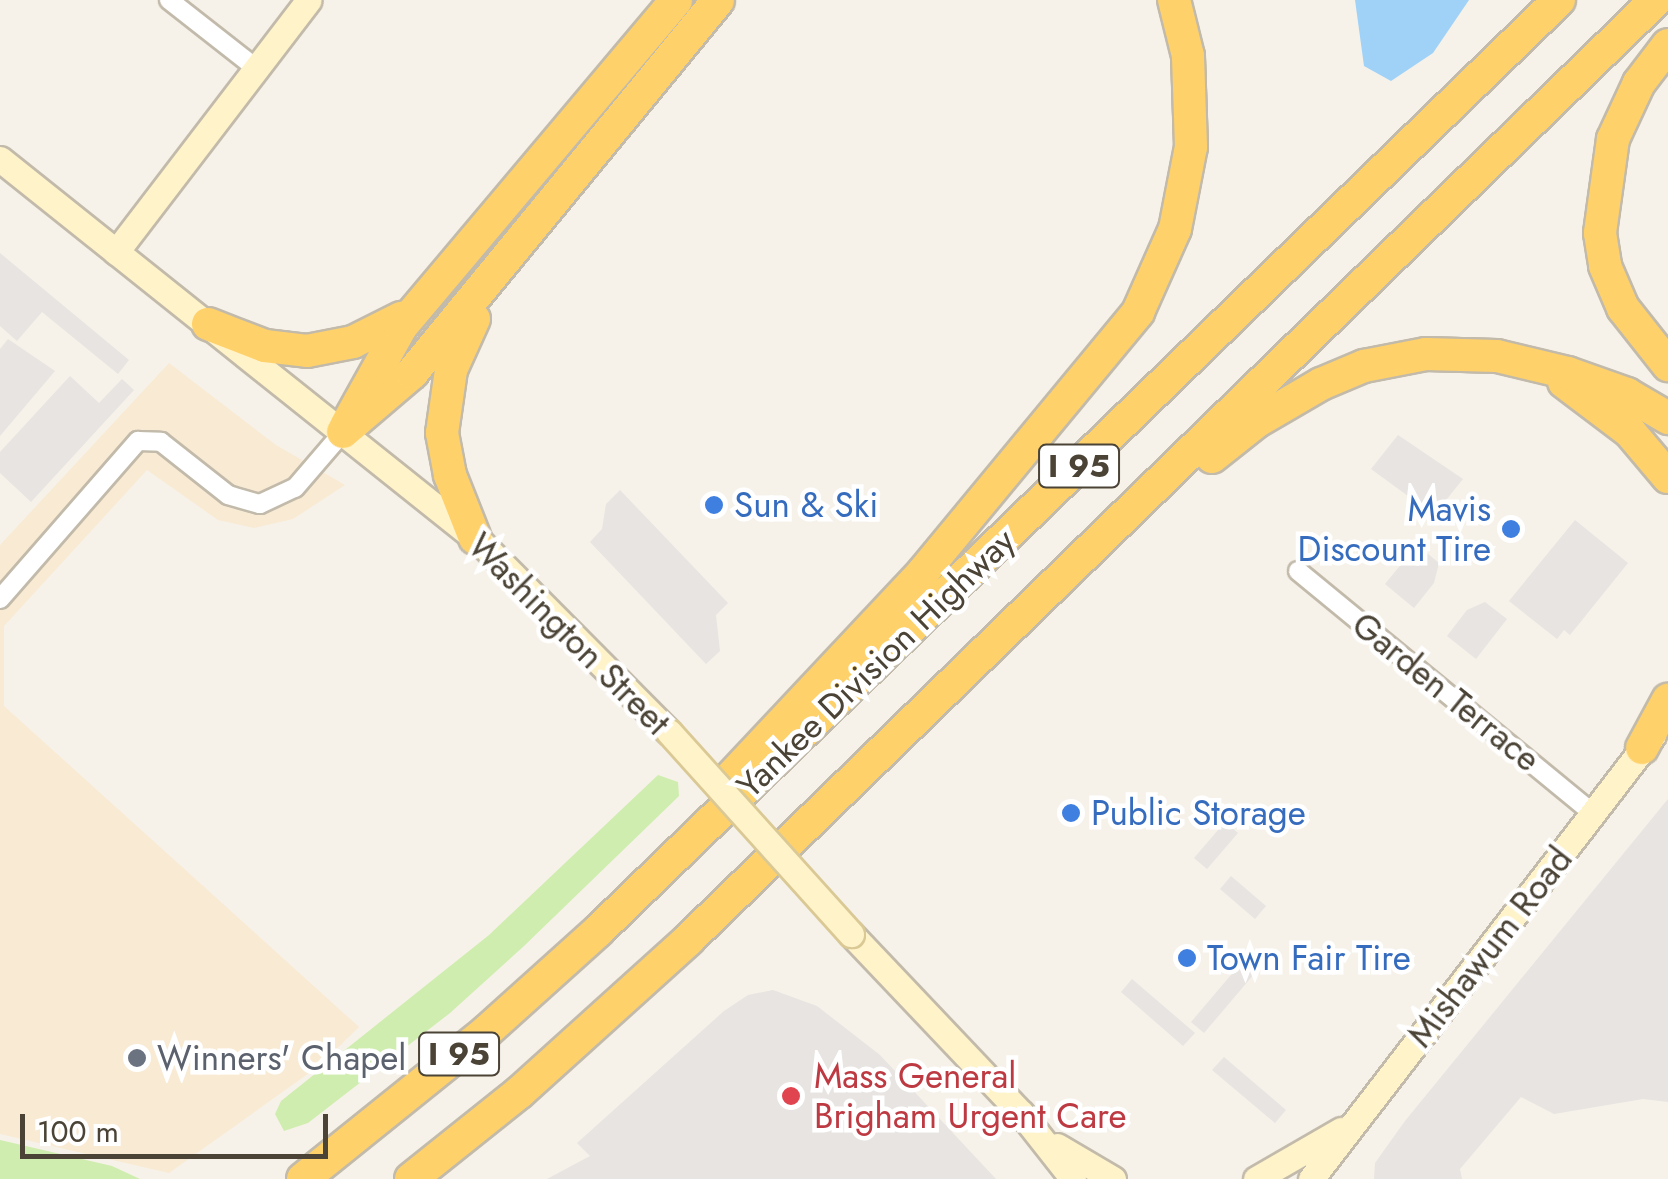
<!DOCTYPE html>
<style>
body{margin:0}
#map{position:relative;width:1668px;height:1179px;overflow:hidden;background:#f6f2e9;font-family:Jost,sans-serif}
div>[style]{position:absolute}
.commercial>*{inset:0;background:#f9ead3}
.green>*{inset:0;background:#cfedae}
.parking>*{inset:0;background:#e7e4e1}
.water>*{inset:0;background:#a0d1f7}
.roads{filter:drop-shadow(2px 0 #c2baaa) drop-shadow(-2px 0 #c2baaa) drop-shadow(0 2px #c2baaa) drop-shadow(0 -2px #c2baaa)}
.street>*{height:18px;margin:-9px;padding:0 9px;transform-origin:9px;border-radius:9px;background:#fff}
.secondary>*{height:25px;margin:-12.5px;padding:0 12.5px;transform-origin:12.5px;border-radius:12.5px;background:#fff3c9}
.highway>*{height:32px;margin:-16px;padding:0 16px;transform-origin:16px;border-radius:16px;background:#ffd16a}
.bridges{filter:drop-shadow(2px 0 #dac995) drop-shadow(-2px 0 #dac995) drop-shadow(0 2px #dac995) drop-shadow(0 -2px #dac995)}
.secondary-bridge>*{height:25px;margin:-12.5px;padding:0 12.5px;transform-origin:12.5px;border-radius:12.5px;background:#fff3c9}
.dots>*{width:28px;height:28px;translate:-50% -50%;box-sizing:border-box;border:5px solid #fff;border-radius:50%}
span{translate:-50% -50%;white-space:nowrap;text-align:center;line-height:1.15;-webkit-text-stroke:9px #fff;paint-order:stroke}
.shield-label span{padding:2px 8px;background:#fff;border:2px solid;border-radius:8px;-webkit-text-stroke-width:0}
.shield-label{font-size:32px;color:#4a4336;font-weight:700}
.shop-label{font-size:35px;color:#366cbe}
.left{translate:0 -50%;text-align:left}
.right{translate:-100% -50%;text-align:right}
.street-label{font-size:35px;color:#4a4336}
.worship-label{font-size:35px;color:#5b616d}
.health-label{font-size:35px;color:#be3a42}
.scale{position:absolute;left:20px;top:1114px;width:308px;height:45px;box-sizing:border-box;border:5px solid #4a4336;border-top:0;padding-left:12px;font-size:30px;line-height:35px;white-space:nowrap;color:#4a4336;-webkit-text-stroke:8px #fff;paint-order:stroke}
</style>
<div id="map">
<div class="commercial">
<i style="clip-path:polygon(169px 363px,276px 445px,345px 485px,293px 519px,254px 528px,218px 520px,147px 470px,4px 626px,4px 706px,359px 1027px,319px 1066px,169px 1173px,0 1134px,0 545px)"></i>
</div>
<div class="green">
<i style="clip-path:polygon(658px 775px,678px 782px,679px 796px,524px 946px,450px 1013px,308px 1123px,284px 1131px,275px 1114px,281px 1101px,489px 935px)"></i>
<i style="clip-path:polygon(0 1140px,112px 1166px,140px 1179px,0 1179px)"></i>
</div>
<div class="parking">
<i style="clip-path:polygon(0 253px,129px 360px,118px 374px,42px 312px,17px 341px,0 326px)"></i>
<i style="clip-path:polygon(8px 339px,55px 371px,0 436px,0 349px)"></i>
<i style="clip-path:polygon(70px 376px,99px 403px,122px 379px,134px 390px,31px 502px,0 473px,0 452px)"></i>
<i style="clip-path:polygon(1398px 435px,1463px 479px,1434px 515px,1371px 469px)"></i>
<i style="clip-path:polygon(620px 490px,728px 603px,716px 615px,720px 651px,706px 664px,590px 542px,602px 529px,606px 504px)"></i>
<i style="clip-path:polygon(1575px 520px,1628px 563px,1570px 635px,1564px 630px,1557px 639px,1509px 601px)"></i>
<i style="clip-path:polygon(1417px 545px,1439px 563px,1434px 583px,1414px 608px,1385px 584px)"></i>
<i style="clip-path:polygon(1485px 602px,1507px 619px,1476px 659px,1447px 636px,1467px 610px)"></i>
<i style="clip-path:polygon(1668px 799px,1668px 1102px,1643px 1099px,1554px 1114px,1521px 1097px,1460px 1169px,1462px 1179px,1374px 1179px,1375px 1163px,1405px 1121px)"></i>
<i style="clip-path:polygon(1225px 822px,1238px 833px,1207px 869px,1194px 858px)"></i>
<i style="clip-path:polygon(1231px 876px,1266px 906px,1255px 919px,1220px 889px)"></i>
<i style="clip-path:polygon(1242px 962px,1255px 973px,1204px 1033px,1191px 1022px)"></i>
<i style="clip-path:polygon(1132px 979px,1195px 1033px,1183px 1046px,1121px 992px)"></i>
<i style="clip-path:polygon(773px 990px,817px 1006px,880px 1055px,996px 1179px,547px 1179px,590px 1156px,577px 1143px,724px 1011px,748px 995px)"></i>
<i style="clip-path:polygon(1224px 1057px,1286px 1110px,1275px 1123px,1212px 1070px)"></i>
</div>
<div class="water">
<i style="clip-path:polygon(1355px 0,1469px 0,1433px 53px,1391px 81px,1364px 66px)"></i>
</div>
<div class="roads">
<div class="street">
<i style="left:169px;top:0;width:112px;rotate:38.1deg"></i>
<i style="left:1298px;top:571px;width:382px;rotate:39.4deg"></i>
<i style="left:0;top:599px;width:210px;rotate:-48.9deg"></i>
<i style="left:138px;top:441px;width:23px;rotate:2deg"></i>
<i style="left:161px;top:442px;width:85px;rotate:38.3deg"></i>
<i style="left:228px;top:495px;width:33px;rotate:16deg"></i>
<i style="left:260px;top:504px;width:38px;rotate:-25deg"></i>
<i style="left:295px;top:488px;width:74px;rotate:-49.4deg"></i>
</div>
<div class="secondary">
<i style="left:0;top:159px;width:617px;rotate:38.62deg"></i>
<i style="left:482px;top:544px;width:265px;rotate:45.2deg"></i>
<i style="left:116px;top:252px;width:317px;rotate:-52.6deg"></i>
<i style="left:851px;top:934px;width:247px;rotate:46.5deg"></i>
<i style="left:1021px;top:1113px;width:84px;rotate:51.8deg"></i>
<i style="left:1057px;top:1146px;width:65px;rotate:30.5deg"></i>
<i style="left:1256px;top:1179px;width:98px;rotate:-30deg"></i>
<i style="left:1311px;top:1179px;width:560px;rotate:-52.39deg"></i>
</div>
<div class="highway">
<i style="left:1668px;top:45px;width:48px;rotate:127.3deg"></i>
<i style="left:1639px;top:83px;width:62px;rotate:114.9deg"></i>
<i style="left:1613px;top:139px;width:95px;rotate:97.9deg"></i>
<i style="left:1600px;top:233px;width:33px;rotate:81deg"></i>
<i style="left:1605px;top:266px;width:46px;rotate:66.8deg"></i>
<i style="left:1623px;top:308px;width:73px;rotate:51.7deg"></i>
<i style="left:474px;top:319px;width:56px;rotate:114.3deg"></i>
<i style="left:451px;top:370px;width:64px;rotate:98.1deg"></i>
<i style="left:442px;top:433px;width:43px;rotate:79.2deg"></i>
<i style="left:450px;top:475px;width:68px;rotate:68.4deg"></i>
<i style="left:208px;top:324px;width:61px;rotate:21.1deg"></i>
<i style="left:265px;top:346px;width:42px;rotate:6.8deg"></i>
<i style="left:307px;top:351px;width:47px;rotate:-11.1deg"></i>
<i style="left:353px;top:342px;width:54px;rotate:-26.6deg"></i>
<i style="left:1564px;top:382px;width:83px;rotate:37.1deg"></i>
<i style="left:1630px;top:432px;width:59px;rotate:49.8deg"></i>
<i style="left:346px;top:426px;width:113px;rotate:-60.9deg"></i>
<i style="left:401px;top:327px;width:427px;rotate:-49.9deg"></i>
<i style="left:343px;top:432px;width:91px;rotate:-40.5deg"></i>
<i style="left:412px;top:373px;width:482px;rotate:-50.6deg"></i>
<i style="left:1212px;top:457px;width:56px;rotate:-38.5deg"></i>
<i style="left:1256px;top:422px;width:75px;rotate:-30.3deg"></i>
<i style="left:1321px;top:384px;width:47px;rotate:-22.7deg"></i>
<i style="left:1364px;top:366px;width:63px;rotate:-11deg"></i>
<i style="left:1426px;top:354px;width:71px;rotate:1.6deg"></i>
<i style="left:1497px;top:356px;width:73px;rotate:13.5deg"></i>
<i style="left:1568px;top:373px;width:63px;rotate:19.6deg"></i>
<i style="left:1627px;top:394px;width:48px;rotate:30.3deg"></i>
<i style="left:1642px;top:748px;width:55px;rotate:-61.6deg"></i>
<i style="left:729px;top:779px;width:285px;rotate:-46.8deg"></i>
<i style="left:924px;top:571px;width:336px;rotate:-50.4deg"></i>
<i style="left:1138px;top:312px;width:91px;rotate:-66deg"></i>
<i style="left:1175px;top:229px;width:84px;rotate:-79deg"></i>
<i style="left:1191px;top:147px;width:91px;rotate:-91.9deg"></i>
<i style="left:1188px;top:56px;width:58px;rotate:-104deg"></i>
<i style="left:303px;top:1179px;width:236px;rotate:-38.8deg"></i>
<i style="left:487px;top:1031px;width:149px;rotate:-42deg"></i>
<i style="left:598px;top:931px;width:1338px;rotate:-44.09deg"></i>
<i style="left:411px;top:1179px;width:139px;rotate:-38.6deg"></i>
<i style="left:520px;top:1092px;width:227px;rotate:-42.1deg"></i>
<i style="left:688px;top:940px;width:1349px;rotate:-44.16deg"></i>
</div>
</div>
<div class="bridges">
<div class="secondary-bridge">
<i style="left:669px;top:732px;width:272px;rotate:48deg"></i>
</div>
</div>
<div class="dots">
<i style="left:714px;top:505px;background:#3f7fe0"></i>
<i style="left:1511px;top:529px;background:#3f7fe0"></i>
<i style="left:1071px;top:813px;background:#3f7fe0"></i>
<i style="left:1187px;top:958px;background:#3f7fe0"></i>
<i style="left:137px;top:1058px;background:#6b7280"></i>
<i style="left:791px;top:1096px;background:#e0444e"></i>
</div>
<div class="shield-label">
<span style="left:1079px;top:466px">I 95</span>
<span style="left:459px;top:1054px">I 95</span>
</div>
<div class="shop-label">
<span class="left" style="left:734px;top:505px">Sun &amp; Ski</span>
<span class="right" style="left:1491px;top:529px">Mavis<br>Discount Tire</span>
<span class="left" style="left:1091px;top:813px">Public Storage</span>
<span class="left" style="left:1207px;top:958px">Town Fair Tire</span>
</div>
<div class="street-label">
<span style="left:569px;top:634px;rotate:45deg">Washington Street</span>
<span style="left:876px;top:663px;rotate:-44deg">Yankee Division Highway</span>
<span style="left:1446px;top:692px;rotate:39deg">Garden Terrace</span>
<span style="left:1490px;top:947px;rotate:-52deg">Mishawum Road</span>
</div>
<div class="worship-label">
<span class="left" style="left:157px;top:1058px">Winners' Chapel</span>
</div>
<div class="health-label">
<span class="left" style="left:814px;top:1096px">Mass General<br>Brigham Urgent Care</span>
</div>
<div class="scale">100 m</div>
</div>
